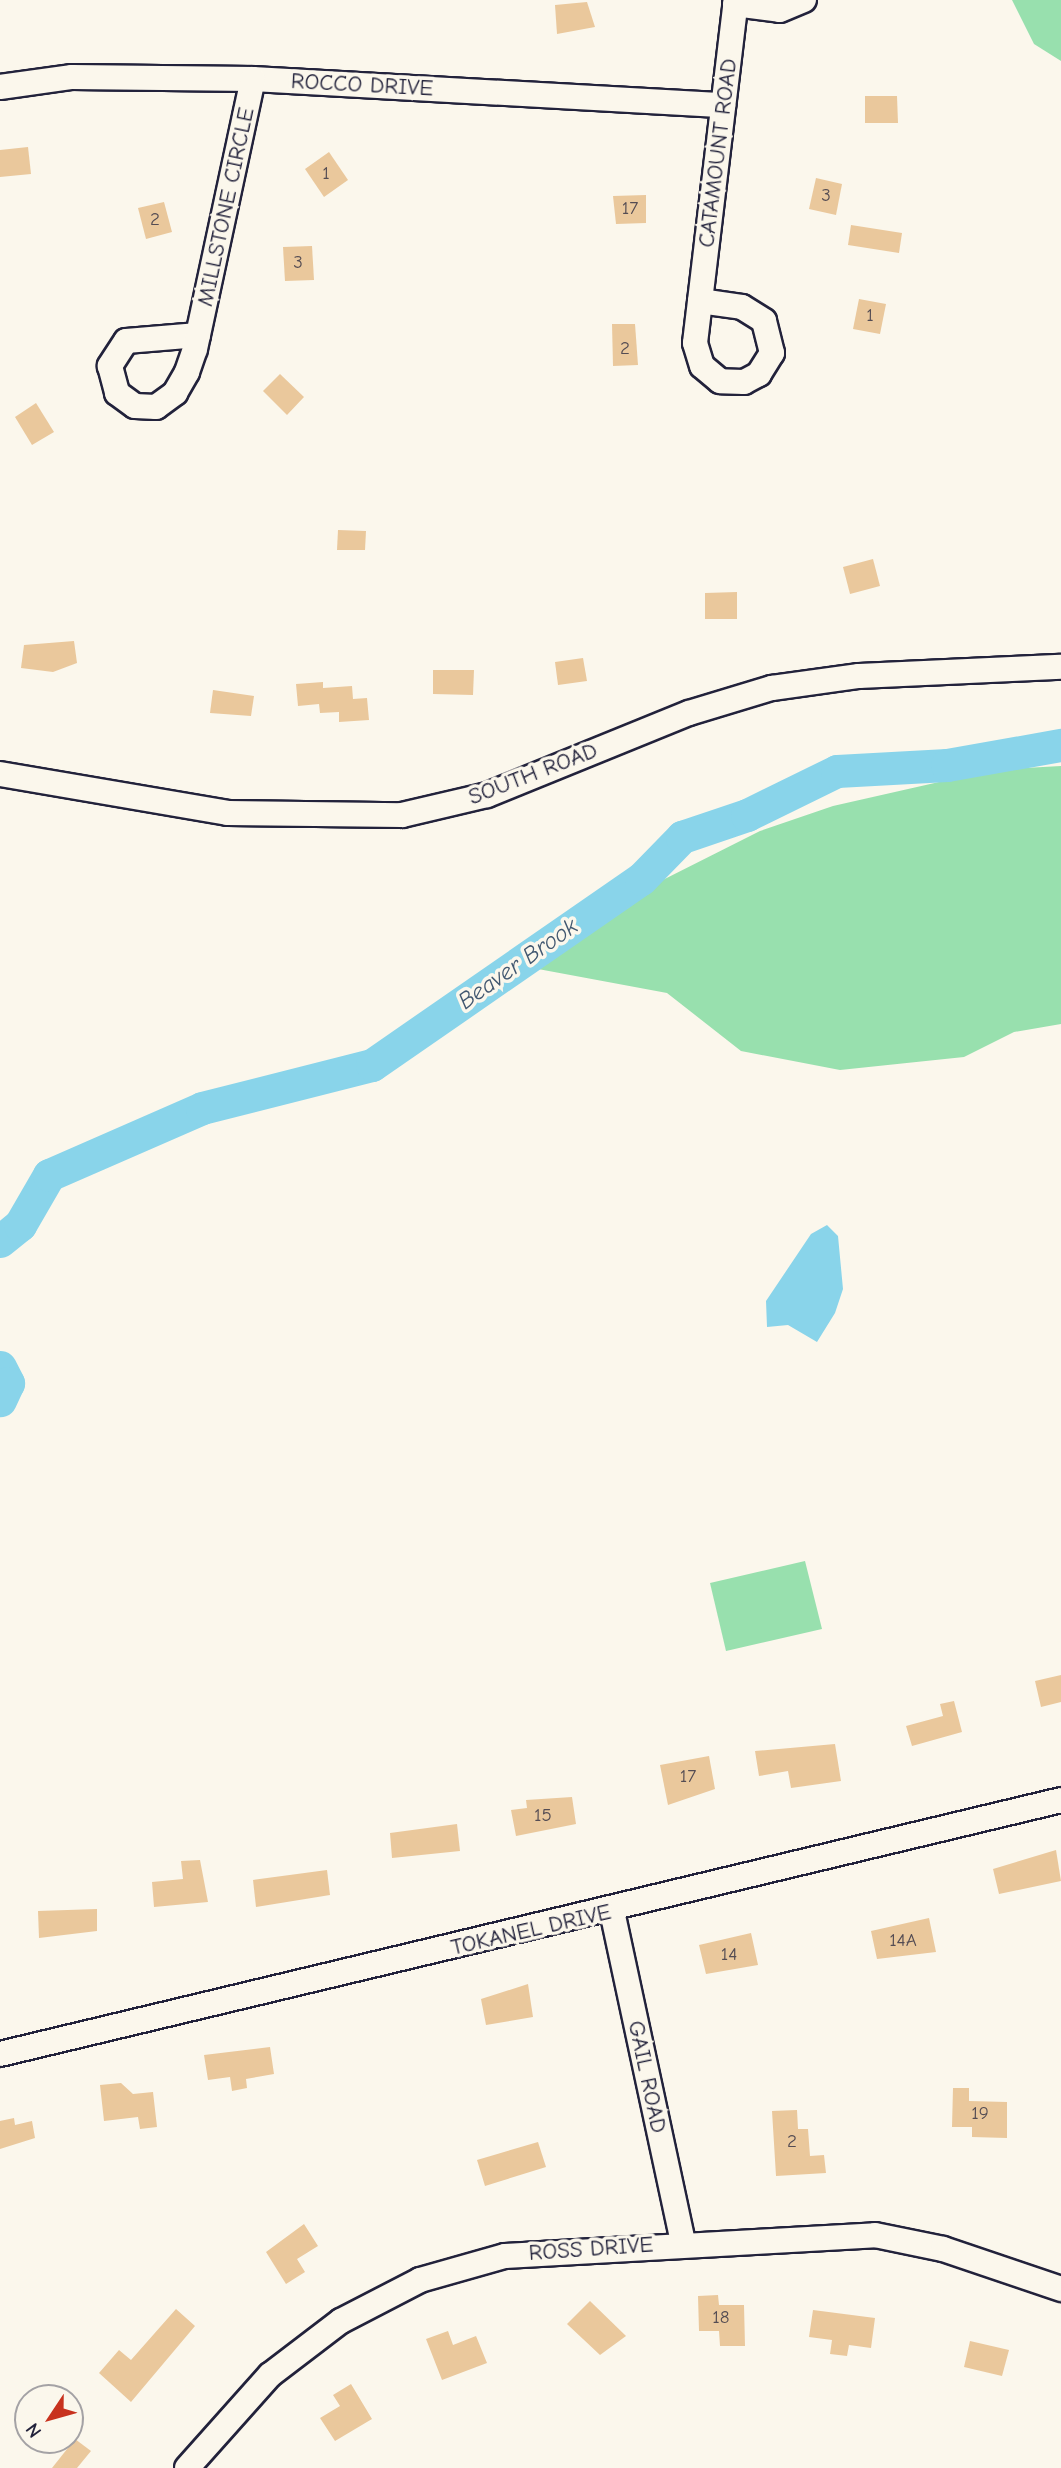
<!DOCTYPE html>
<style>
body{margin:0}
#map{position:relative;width:1061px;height:2468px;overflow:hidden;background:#fbf7ec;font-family:"Comic Neue",sans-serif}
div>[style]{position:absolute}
.green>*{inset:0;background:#98e0ae}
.water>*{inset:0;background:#89d4ea}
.river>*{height:33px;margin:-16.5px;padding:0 16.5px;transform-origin:16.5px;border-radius:16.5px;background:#89d4ea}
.building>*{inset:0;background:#eac89c}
.roads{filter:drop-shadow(2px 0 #22223b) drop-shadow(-2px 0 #22223b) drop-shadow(0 2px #22223b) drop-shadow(0 -2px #22223b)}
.minor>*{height:24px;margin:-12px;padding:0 12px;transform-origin:12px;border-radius:12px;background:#fbf7ec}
span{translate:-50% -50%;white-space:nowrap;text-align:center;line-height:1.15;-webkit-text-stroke:7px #fbf7ec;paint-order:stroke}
.number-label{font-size:19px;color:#544c53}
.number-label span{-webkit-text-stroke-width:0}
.street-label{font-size:23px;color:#22223b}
.water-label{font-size:24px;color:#415770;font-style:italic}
.north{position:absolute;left:14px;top:2384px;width:70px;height:70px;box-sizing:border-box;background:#fbf7ec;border:2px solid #a4a2a5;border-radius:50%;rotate:234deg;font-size:19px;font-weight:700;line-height:28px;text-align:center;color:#22223b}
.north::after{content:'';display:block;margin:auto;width:24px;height:32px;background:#c8321e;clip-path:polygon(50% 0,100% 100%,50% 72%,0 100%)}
</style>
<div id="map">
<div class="green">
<i style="clip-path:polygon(1012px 0,1061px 0,1061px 61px,1034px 44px)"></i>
<i style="clip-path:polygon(1061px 766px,1061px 1024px,1014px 1032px,964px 1057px,840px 1070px,741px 1051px,667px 993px,538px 969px,619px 902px,760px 831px,833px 806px,992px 770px)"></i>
<i style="clip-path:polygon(805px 1561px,822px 1629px,726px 1651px,710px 1583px)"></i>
</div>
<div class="water">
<i style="clip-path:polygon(827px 1225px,838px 1236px,843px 1289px,835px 1313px,817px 1342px,788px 1325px,767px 1327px,766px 1301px,811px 1234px)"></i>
</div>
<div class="river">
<i style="left:0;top:1241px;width:26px;rotate:-39deg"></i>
<i style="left:20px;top:1225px;width:58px;rotate:-59.9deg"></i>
<i style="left:49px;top:1175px;width:167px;rotate:-23.6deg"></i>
<i style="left:202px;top:1108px;width:175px;rotate:-14.2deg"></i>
<i style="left:372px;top:1065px;width:327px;rotate:-34.7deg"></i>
<i style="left:641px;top:879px;width:59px;rotate:-45.7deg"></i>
<i style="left:682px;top:837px;width:69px;rotate:-18.7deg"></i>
<i style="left:747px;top:815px;width:100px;rotate:-26.1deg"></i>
<i style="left:837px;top:771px;width:110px;rotate:-3.1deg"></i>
<i style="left:947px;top:765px;width:116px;rotate:-10deg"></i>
<i style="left:0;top:1367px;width:18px;rotate:63deg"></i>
<i style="left:8px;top:1383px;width:19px;rotate:115deg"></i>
</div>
<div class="building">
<i style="clip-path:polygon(587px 2px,595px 27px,557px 34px,555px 5px)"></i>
<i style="clip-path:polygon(865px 96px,897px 96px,898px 123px,865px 123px)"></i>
<i style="clip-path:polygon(28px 147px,31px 174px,0 177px,0 150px)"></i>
<i style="clip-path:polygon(329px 152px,348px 180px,324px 197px,305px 169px)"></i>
<i style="clip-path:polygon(816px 178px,842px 184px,836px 215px,809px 209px)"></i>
<i style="clip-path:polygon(646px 195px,646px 223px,616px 224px,613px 196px)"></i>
<i style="clip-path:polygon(164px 202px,172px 232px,146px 239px,138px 208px)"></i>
<i style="clip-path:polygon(851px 225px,902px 233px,899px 253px,848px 245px)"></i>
<i style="clip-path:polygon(312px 246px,314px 280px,285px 281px,283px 247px)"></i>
<i style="clip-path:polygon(859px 299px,886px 304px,880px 334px,853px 329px)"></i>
<i style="clip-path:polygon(612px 324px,635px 324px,638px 365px,613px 366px)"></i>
<i style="clip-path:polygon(280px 374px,304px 397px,287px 415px,263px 391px)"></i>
<i style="clip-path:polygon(36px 403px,54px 432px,32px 445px,15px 417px)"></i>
<i style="clip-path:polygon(338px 530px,366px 531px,365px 550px,337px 550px)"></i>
<i style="clip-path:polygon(873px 559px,880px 586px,850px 594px,843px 567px)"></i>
<i style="clip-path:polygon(737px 592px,737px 619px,705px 619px,705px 593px)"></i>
<i style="clip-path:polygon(74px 641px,77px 663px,53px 672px,21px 668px,24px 645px)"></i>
<i style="clip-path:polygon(583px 658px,587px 681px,558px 685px,555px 662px)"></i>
<i style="clip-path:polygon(433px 670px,474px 670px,473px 695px,433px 694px)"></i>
<i style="clip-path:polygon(323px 682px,323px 688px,352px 686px,353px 699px,367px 698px,369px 720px,339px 722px,339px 712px,320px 713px,319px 704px,298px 706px,296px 684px)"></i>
<i style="clip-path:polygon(213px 690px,254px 696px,251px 716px,210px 713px)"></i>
<i style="clip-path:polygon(1061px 1675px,1061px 1702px,1041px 1707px,1035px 1681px)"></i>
<i style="clip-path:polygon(954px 1701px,962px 1732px,912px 1746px,906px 1726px,943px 1716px,940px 1704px)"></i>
<i style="clip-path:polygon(835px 1744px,841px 1781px,791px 1788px,788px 1771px,759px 1776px,755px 1751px)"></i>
<i style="clip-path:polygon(709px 1756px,715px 1789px,668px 1805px,660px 1765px)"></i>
<i style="clip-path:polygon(572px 1797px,576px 1824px,516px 1836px,511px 1810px,527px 1808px,526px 1800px)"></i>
<i style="clip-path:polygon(457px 1824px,460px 1851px,392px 1858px,390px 1833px)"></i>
<i style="clip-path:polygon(1056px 1850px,1061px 1881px,999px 1894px,993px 1869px)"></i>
<i style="clip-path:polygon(200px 1860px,208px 1902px,154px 1907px,152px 1882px,183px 1879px,181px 1861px)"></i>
<i style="clip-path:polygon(327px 1870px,330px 1895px,256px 1907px,253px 1880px)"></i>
<i style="clip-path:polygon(97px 1909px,97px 1931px,39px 1938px,38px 1911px)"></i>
<i style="clip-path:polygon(929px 1918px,936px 1952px,877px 1959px,871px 1931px)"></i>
<i style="clip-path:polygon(751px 1933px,758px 1965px,706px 1974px,699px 1945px)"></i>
<i style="clip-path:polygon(528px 1984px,533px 2017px,486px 2025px,481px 1999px)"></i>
<i style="clip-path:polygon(270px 2047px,274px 2074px,246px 2079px,247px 2088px,232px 2091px,230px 2077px,208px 2080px,204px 2055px)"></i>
<i style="clip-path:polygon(121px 2083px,133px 2094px,153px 2092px,157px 2127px,140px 2129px,138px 2117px,104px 2121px,100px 2085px)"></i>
<i style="clip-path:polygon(953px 2088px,969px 2088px,969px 2101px,1007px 2102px,1007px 2138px,972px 2137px,972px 2127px,952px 2127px)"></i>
<i style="clip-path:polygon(797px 2110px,798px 2129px,808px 2129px,810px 2156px,824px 2155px,826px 2173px,776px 2176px,772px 2111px)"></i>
<i style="clip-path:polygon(14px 2118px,15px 2125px,32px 2121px,35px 2138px,0 2149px,0 2121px)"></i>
<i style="clip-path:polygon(538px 2142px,546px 2167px,485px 2186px,477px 2160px)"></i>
<i style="clip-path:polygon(304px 2224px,318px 2246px,297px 2259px,305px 2272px,286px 2284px,266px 2252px)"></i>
<i style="clip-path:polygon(718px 2295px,719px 2305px,744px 2305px,745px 2346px,720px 2346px,719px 2331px,699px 2331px,698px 2296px)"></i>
<i style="clip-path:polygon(590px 2301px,626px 2336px,600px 2355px,567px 2324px)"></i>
<i style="clip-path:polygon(176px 2309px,195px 2326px,131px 2402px,99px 2373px,119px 2350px,131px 2360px)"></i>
<i style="clip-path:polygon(813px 2310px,875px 2318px,871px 2348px,849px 2345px,847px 2356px,830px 2354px,832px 2340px,809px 2337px)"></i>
<i style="clip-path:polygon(448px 2331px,453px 2345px,476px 2336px,487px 2363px,442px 2380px,426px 2339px)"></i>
<i style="clip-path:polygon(970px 2341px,1009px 2350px,1002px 2376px,964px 2367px)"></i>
<i style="clip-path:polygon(351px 2384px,372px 2419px,335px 2441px,320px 2418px,340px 2406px,333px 2395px)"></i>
<i style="clip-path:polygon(75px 2439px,91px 2451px,77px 2468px,52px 2468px)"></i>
</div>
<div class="roads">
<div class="minor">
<i style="left:735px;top:4px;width:45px;rotate:7.6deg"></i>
<i style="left:780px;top:10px;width:26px;rotate:-23deg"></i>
<i style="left:0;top:87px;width:73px;rotate:-7.9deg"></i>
<i style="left:72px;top:77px;width:181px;rotate:0.6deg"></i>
<i style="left:253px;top:79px;width:471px;rotate:3.2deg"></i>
<i style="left:700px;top:301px;width:42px;rotate:8.1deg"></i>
<i style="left:742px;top:307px;width:26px;rotate:32deg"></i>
<i style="left:764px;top:321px;width:33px;rotate:76deg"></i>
<i style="left:772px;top:353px;width:25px;rotate:122deg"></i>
<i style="left:759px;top:374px;width:17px;rotate:152deg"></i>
<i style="left:744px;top:382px;width:24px;rotate:-178deg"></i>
<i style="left:720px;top:381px;width:23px;rotate:-140deg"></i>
<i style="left:702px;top:366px;width:24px;rotate:-107deg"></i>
<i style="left:695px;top:343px;width:345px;rotate:-83.2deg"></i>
<i style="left:198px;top:335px;width:72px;rotate:175.2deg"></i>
<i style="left:126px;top:341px;width:30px;rotate:123deg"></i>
<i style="left:110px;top:366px;width:28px;rotate:75deg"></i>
<i style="left:117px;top:393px;width:22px;rotate:36deg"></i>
<i style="left:135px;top:406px;width:21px;rotate:3deg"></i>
<i style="left:156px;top:407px;width:24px;rotate:-36deg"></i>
<i style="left:175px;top:393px;width:24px;rotate:-60deg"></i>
<i style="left:187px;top:372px;width:24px;rotate:-71deg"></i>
<i style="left:195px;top:349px;width:276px;rotate:-77.9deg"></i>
<i style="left:0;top:774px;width:231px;rotate:9.7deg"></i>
<i style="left:228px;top:813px;width:174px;rotate:0.7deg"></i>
<i style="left:402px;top:815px;width:87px;rotate:-13.2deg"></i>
<i style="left:487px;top:795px;width:218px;rotate:-22.1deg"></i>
<i style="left:689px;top:713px;width:87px;rotate:-16.8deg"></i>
<i style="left:772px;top:688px;width:88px;rotate:-7.9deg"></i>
<i style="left:859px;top:676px;width:202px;rotate:-2.6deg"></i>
<i style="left:612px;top:1911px;width:340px;rotate:77.9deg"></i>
<i style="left:0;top:2054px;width:1091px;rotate:-13.46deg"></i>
<i style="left:187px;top:2468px;width:125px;rotate:-48.3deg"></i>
<i style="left:270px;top:2375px;width:89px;rotate:-37.3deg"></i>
<i style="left:341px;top:2321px;width:89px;rotate:-27.4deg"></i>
<i style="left:420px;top:2280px;width:88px;rotate:-15.8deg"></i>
<i style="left:505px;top:2256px;width:371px;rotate:-3.2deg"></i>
<i style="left:875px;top:2235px;width:69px;rotate:11.6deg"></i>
<i style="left:943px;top:2249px;width:125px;rotate:18.7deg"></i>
</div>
</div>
<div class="number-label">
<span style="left:326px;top:174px">1</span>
<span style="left:826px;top:196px">3</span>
<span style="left:630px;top:209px">17</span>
<span style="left:155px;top:220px">2</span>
<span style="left:298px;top:263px">3</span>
<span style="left:870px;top:316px">1</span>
<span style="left:625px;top:349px">2</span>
<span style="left:688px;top:1777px">17</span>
<span style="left:543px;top:1816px">15</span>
<span style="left:903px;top:1941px">14A</span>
<span style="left:729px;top:1955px">14</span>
<span style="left:980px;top:2114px">19</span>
<span style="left:792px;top:2142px">2</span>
<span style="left:721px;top:2318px">18</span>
</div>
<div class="street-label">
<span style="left:362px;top:85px;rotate:3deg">ROCCO DRIVE</span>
<span style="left:718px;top:153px;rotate:-83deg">CATAMOUNT ROAD</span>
<span style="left:226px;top:207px;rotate:-78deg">MILLSTONE CIRCLE</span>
<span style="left:533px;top:774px;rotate:-21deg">SOUTH ROAD</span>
<span style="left:531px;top:1930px;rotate:-13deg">TOKANEL DRIVE</span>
<span style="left:647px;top:2077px;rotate:78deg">GAIL ROAD</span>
<span style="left:591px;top:2249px;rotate:-4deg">ROSS DRIVE</span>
</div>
<div class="water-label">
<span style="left:518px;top:964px;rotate:-35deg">Beaver Brook</span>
</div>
<div class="north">N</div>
</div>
